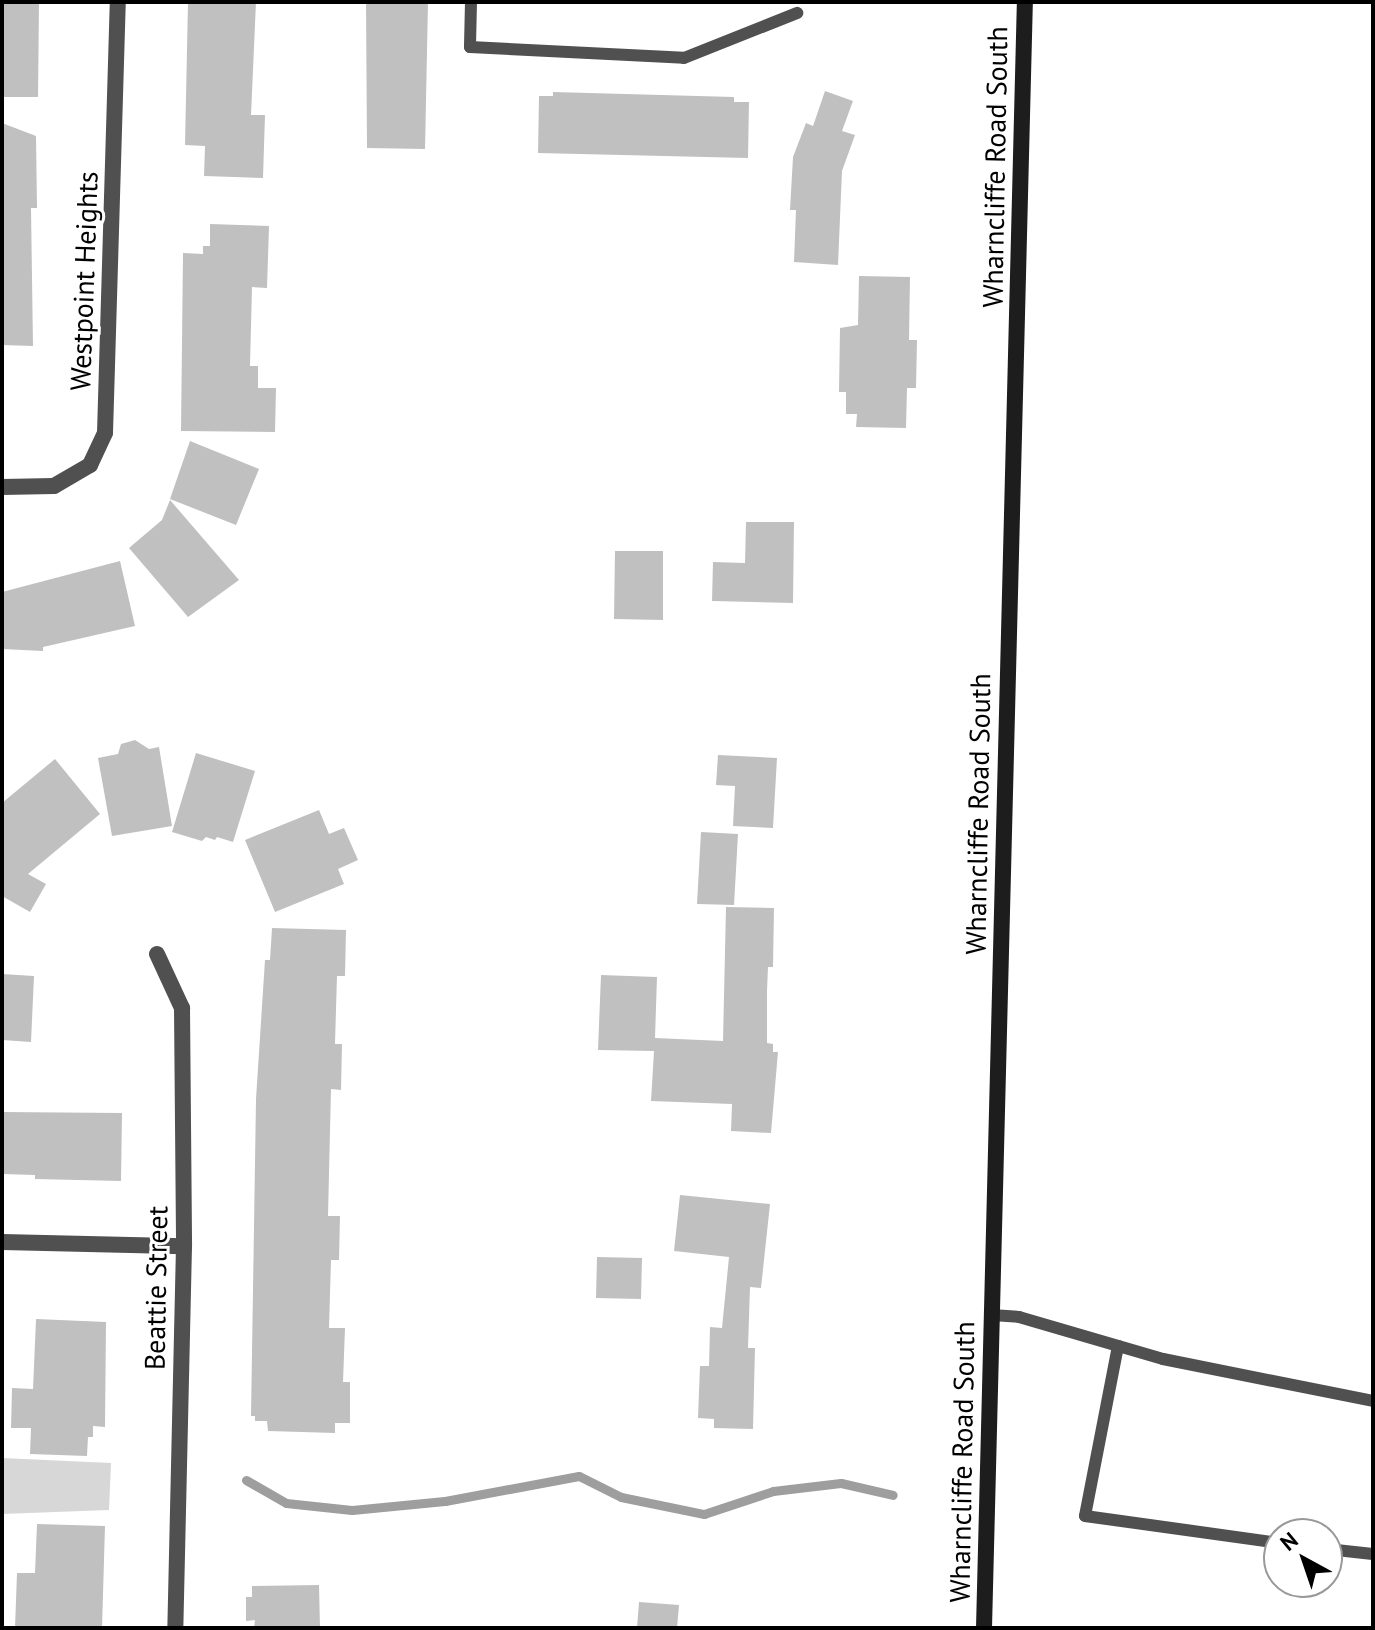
<!DOCTYPE html>
<style>
body{margin:0}
#map{position:relative;width:1375px;height:1630px;overflow:hidden;background:#fff;font-family:"PT Sans",sans-serif}
div>[style]{position:absolute}
.green>*{inset:0;background:#d7d7d7}
.stream>*{height:9px;margin:-4.5px;padding:0 4.5px;transform-origin:4.5px;border-radius:4.5px;background:#9e9e9e}
.building>*{inset:0;background:#c0c0c0}
.service>*{height:12px;margin:-6px;padding:0 6px;transform-origin:6px;border-radius:6px;background:#505050}
.minor>*{height:16px;margin:-8px;padding:0 8px;transform-origin:8px;border-radius:8px;background:#505050}
.secondary>*{height:16px;margin:-8px;padding:0 8px;transform-origin:8px;border-radius:8px;background:#1d1d1d}
span{translate:-50% -50%;white-space:nowrap;text-align:center;line-height:1.15;-webkit-text-stroke:6px #fff;paint-order:stroke}
.street-label{font-size:28px;color:#000}
.frame{position:absolute;inset:0;border:4px solid #000;pointer-events:none}
.north{position:absolute;left:1263px;top:1518px;width:80px;height:80px;box-sizing:border-box;background:#fff;border:2px solid #999;border-radius:50%;rotate:320deg;font-size:22px;font-weight:700;line-height:32px;text-align:center;color:#000}
.north::after{content:'';display:block;margin:auto;width:28px;height:36px;background:#000;clip-path:polygon(50% 0,100% 100%,50% 72%,0 100%)}
</style>
<div id="map">
<div class="green">
<i style="clip-path:polygon(2px 1458px,111px 1463px,109px 1510px,2px 1514px)"></i>
</div>
<div class="stream">
<i style="left:246px;top:1480px;width:46px;rotate:29.9deg"></i>
<i style="left:286px;top:1503px;width:66px;rotate:6.1deg"></i>
<i style="left:352px;top:1510px;width:93px;rotate:-5.5deg"></i>
<i style="left:445px;top:1501px;width:136px;rotate:-10.6deg"></i>
<i style="left:579px;top:1476px;width:47px;rotate:26.6deg"></i>
<i style="left:621px;top:1497px;width:85px;rotate:11.6deg"></i>
<i style="left:704px;top:1514px;width:73px;rotate:-18.4deg"></i>
<i style="left:773px;top:1491px;width:68px;rotate:-6.7deg"></i>
<i style="left:841px;top:1483px;width:53px;rotate:13deg"></i>
</div>
<div class="building">
<i style="clip-path:polygon(2px 2px,39px 2px,38px 97px,2px 97px)"></i>
<i style="clip-path:polygon(188px 2px,256px 2px,251px 115px,265px 115px,263px 178px,204px 176px,205px 146px,185px 145px)"></i>
<i style="clip-path:polygon(366px 2px,428px 2px,425px 149px,367px 148px)"></i>
<i style="clip-path:polygon(825px 91px,853px 101px,842px 131px,855px 135px,842px 171px,838px 265px,794px 262px,796px 210px,790px 210px,793px 157px,806px 123px,813px 126px)"></i>
<i style="clip-path:polygon(553px 92px,734px 97px,734px 102px,749px 102px,748px 158px,538px 153px,539px 96px,553px 96px)"></i>
<i style="clip-path:polygon(2px 123px,36px 136px,37px 208px,31px 208px,33px 346px,2px 345px)"></i>
<i style="clip-path:polygon(210px 224px,269px 226px,267px 288px,252px 287px,250px 366px,258px 366px,258px 388px,276px 388px,275px 432px,181px 431px,183px 253px,203px 254px,203px 246px,210px 246px)"></i>
<i style="clip-path:polygon(859px 276px,910px 277px,909px 340px,917px 340px,916px 388px,907px 388px,906px 428px,856px 427px,857px 414px,846px 414px,846px 392px,839px 392px,840px 328px,858px 325px)"></i>
<i style="clip-path:polygon(190px 441px,259px 469px,236px 525px,170px 499px)"></i>
<i style="clip-path:polygon(170px 500px,239px 580px,188px 617px,129px 548px,162px 520px)"></i>
<i style="clip-path:polygon(746px 522px,794px 522px,793px 603px,712px 601px,713px 562px,745px 563px)"></i>
<i style="clip-path:polygon(615px 551px,663px 551px,663px 620px,614px 619px)"></i>
<i style="clip-path:polygon(120px 561px,135px 626px,43px 647px,43px 651px,2px 649px,2px 592px)"></i>
<i style="clip-path:polygon(135px 740px,149px 749px,159px 747px,172px 826px,112px 836px,98px 758px,118px 754px,121px 744px)"></i>
<i style="clip-path:polygon(196px 753px,255px 771px,233px 842px,217px 837px,215px 840px,206px 837px,202px 841px,172px 832px)"></i>
<i style="clip-path:polygon(718px 755px,777px 758px,773px 828px,733px 826px,735px 786px,716px 785px)"></i>
<i style="clip-path:polygon(55px 759px,100px 814px,28px 874px,46px 884px,30px 912px,2px 896px,2px 803px)"></i>
<i style="clip-path:polygon(319px 810px,329px 834px,344px 828px,358px 860px,338px 869px,344px 884px,275px 912px,245px 840px)"></i>
<i style="clip-path:polygon(701px 832px,738px 834px,734px 905px,697px 904px)"></i>
<i style="clip-path:polygon(726px 907px,774px 908px,773px 967px,768px 967px,767px 991px,767px 1043px,773px 1044px,773px 1052px,778px 1052px,771px 1133px,731px 1131px,732px 1104px,651px 1101px,654px 1051px,598px 1050px,601px 975px,657px 977px,655px 1038px,723px 1041px)"></i>
<i style="clip-path:polygon(272px 928px,346px 930px,345px 976px,337px 976px,335px 1044px,342px 1044px,341px 1090px,331px 1089px,328px 1216px,340px 1216px,339px 1260px,331px 1260px,329px 1328px,345px 1328px,343px 1382px,350px 1382px,350px 1423px,335px 1423px,335px 1433px,268px 1431px,267px 1421px,255px 1421px,255px 1416px,251px 1416px,256px 1099px,265px 960px,270px 960px)"></i>
<i style="clip-path:polygon(2px 974px,34px 976px,31px 1042px,2px 1040px)"></i>
<i style="clip-path:polygon(2px 1112px,122px 1113px,121px 1181px,35px 1179px,35px 1175px,2px 1174px)"></i>
<i style="clip-path:polygon(680px 1195px,770px 1204px,761px 1288px,750px 1287px,748px 1348px,755px 1348px,753px 1429px,714px 1428px,714px 1419px,698px 1418px,700px 1366px,709px 1366px,710px 1327px,722px 1328px,729px 1257px,674px 1251px)"></i>
<i style="clip-path:polygon(597px 1257px,642px 1258px,641px 1299px,596px 1298px)"></i>
<i style="clip-path:polygon(36px 1319px,106px 1322px,105px 1427px,93px 1426px,93px 1437px,88px 1437px,87px 1456px,30px 1454px,31px 1428px,11px 1428px,12px 1388px,33px 1389px)"></i>
<i style="clip-path:polygon(37px 1524px,105px 1526px,102px 1628px,15px 1628px,17px 1573px,35px 1573px)"></i>
<i style="clip-path:polygon(319px 1585px,320px 1628px,254px 1628px,255px 1620px,246px 1621px,246px 1597px,252px 1597px,252px 1586px)"></i>
<i style="clip-path:polygon(639px 1602px,679px 1605px,677px 1628px,637px 1628px)"></i>
</div>
<div class="service">
<i style="left:471px;top:2px;width:45px;rotate:91.3deg"></i>
<i style="left:470px;top:47px;width:214px;rotate:2.9deg"></i>
<i style="left:684px;top:58px;width:122px;rotate:-21.7deg"></i>
<i style="left:992px;top:1315px;width:27px;rotate:4deg"></i>
<i style="left:1019px;top:1317px;width:150px;rotate:16.3deg"></i>
<i style="left:1163px;top:1359px;width:214px;rotate:11.3deg"></i>
<i style="left:1118px;top:1346px;width:173px;rotate:101deg"></i>
<i style="left:1085px;top:1516px;width:196px;rotate:7.9deg"></i>
<i style="left:1327px;top:1549px;width:46px;rotate:6.2deg"></i>
</div>
<div class="minor">
<i style="left:2px;top:487px;width:52px;rotate:-1.1deg"></i>
<i style="left:54px;top:486px;width:42px;rotate:-30.3deg"></i>
<i style="left:90px;top:465px;width:35px;rotate:-65deg"></i>
<i style="left:105px;top:433px;width:431px;rotate:-88.3deg"></i>
<i style="left:157px;top:954px;width:60px;rotate:65.2deg"></i>
<i style="left:182px;top:1008px;width:238px;rotate:89.5deg"></i>
<i style="left:184px;top:1246px;width:382px;rotate:91.3deg"></i>
<i style="left:2px;top:1242px;width:182px;rotate:1.3deg"></i>
</div>
<div class="secondary">
<i style="left:984px;top:1628px;width:1627px;rotate:-88.56deg"></i>
</div>
<div class="street-label">
<span style="left:995px;top:167px;rotate:-89deg">Wharncliffe Road South</span>
<span style="left:84px;top:281px;rotate:-88deg">Westpoint Heights</span>
<span style="left:978px;top:814px;rotate:-89deg">Wharncliffe Road South</span>
<span style="left:156px;top:1288px;rotate:-89deg">Beattie Street</span>
<span style="left:962px;top:1462px;rotate:-89deg">Wharncliffe Road South</span>
</div>
<div class="frame"></div>
<div class="north">N</div>
</div>
